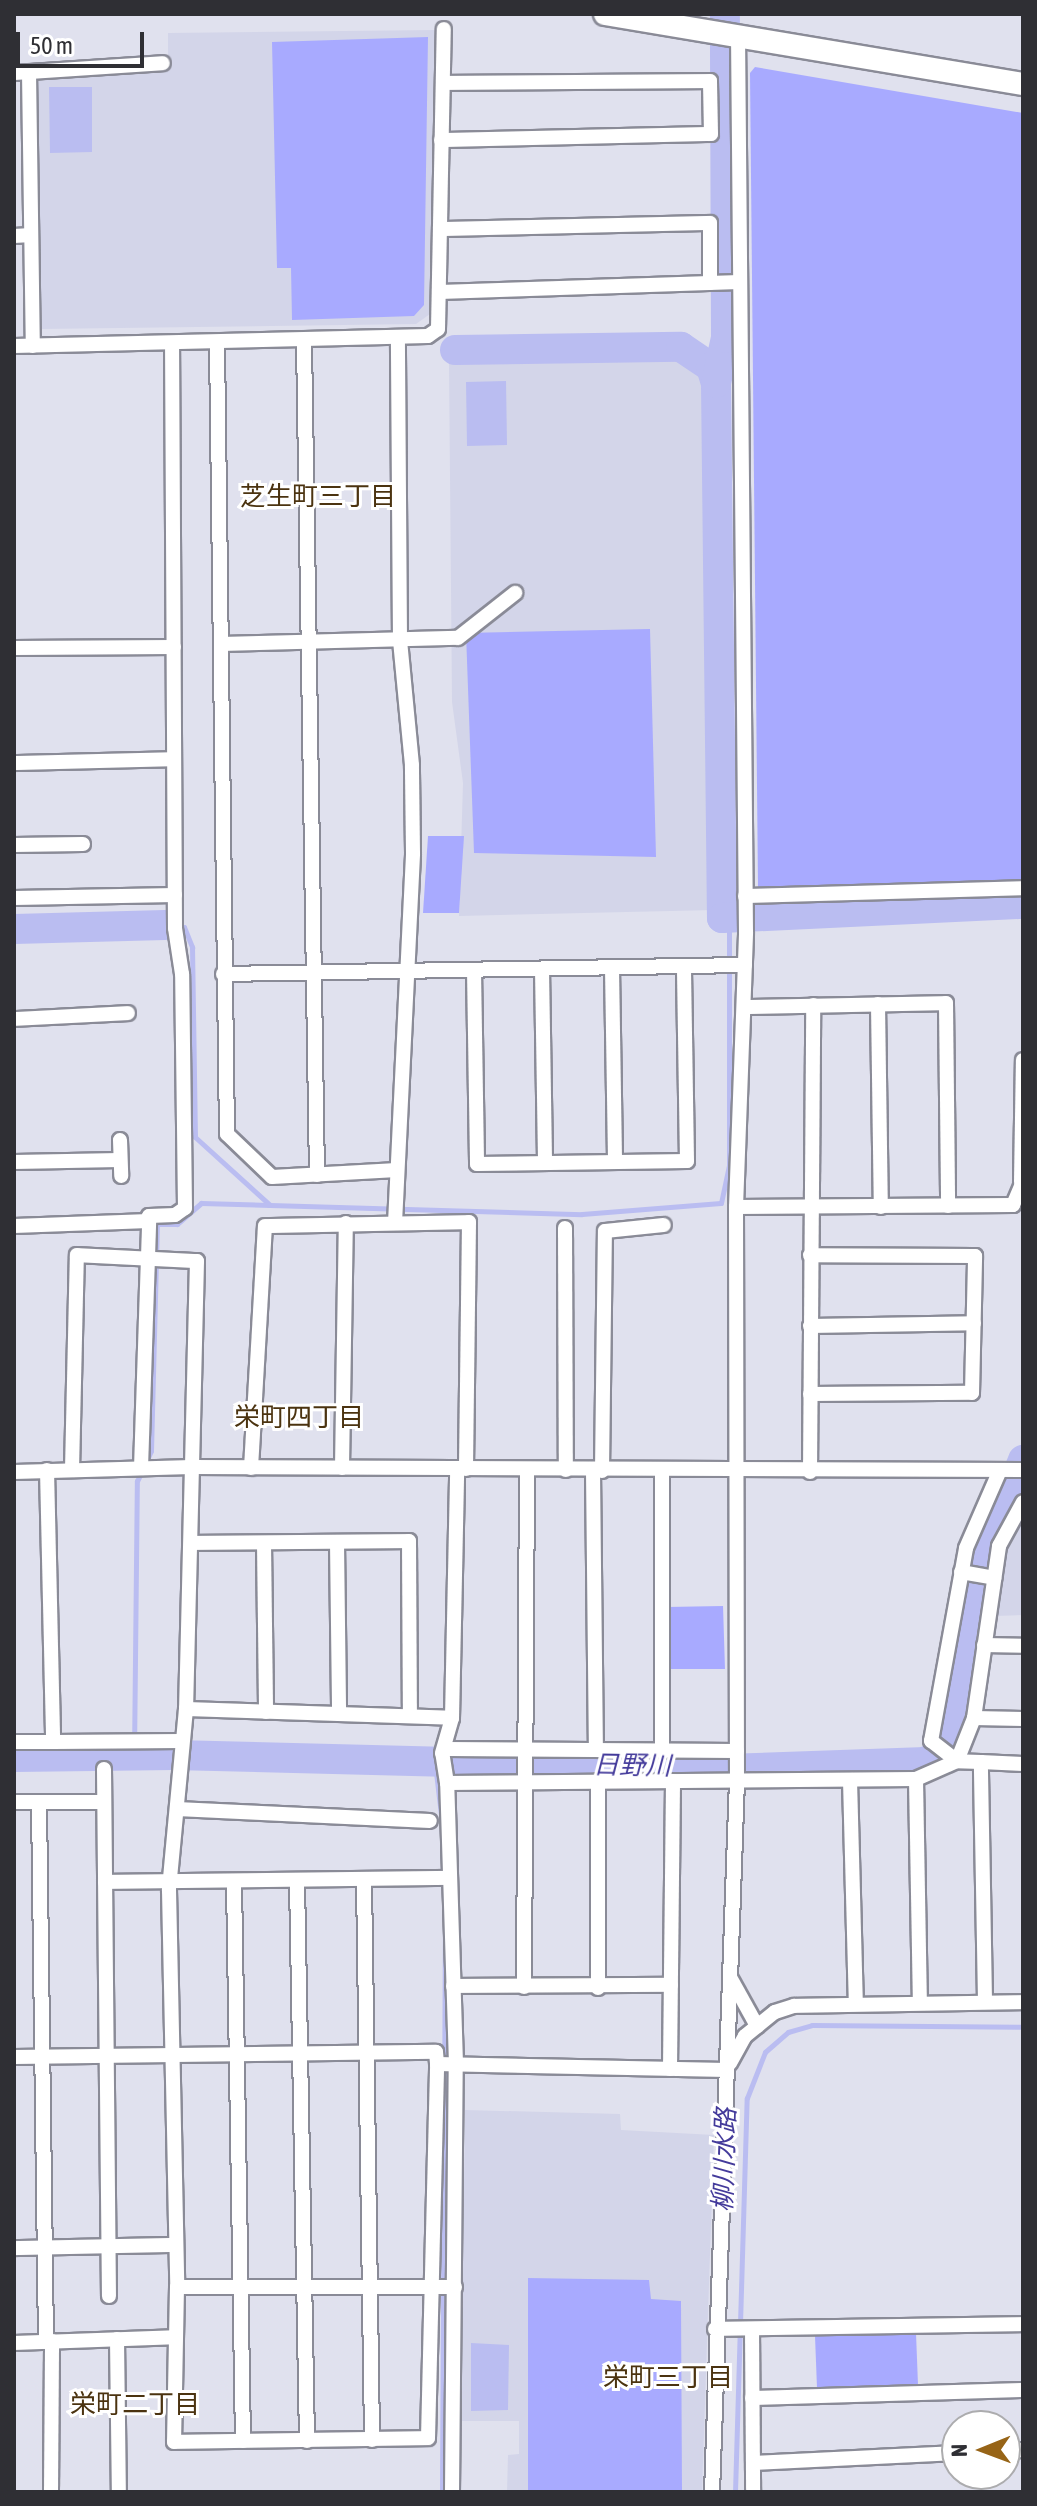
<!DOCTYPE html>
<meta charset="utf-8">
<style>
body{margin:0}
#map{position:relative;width:1037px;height:2506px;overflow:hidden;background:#e0e1ee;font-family:"Asap Condensed","Noto Sans JP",sans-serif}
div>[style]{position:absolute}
.built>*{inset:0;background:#d3d5e9}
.green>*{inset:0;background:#a8aaff}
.water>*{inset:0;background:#babdf1}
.stream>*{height:5px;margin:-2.5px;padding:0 2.5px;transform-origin:2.5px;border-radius:2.5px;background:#babdf1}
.river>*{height:30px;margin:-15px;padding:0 15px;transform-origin:15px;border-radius:15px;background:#babdf1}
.roads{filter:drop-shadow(2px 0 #8a8b97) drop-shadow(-2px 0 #8a8b97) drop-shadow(0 2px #8a8b97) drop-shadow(0 -2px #8a8b97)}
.minor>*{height:14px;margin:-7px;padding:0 7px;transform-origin:7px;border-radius:7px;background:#fff}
.primary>*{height:22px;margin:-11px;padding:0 11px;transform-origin:11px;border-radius:11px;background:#fff}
span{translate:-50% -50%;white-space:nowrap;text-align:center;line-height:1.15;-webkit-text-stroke:6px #fff;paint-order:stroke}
.neighbourhood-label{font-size:26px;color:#4b3310}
.water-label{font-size:26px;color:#443b9b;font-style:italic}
.frame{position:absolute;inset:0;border:16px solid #2f2f34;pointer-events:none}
.north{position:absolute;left:941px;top:2410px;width:80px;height:80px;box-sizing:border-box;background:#fff;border:2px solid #acacae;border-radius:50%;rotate:269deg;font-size:22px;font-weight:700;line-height:32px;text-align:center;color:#2f2f34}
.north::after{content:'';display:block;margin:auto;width:28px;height:36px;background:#976417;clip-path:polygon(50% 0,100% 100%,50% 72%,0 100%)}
.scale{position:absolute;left:16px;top:32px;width:128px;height:36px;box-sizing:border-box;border:4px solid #2f2f34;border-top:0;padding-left:10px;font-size:24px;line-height:28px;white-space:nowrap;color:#2f2f34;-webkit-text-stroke:6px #fff;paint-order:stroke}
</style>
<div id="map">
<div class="built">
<i style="clip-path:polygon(435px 30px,430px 314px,416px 324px,41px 329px,33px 83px,37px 77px,168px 65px,168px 33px)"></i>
<i style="clip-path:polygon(675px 354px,693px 363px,704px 381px,714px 910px,459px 916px,463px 783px,452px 702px,449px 361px)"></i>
<i style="clip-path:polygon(1023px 1515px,1023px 1615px,995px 1616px,1005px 1547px)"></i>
<i style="clip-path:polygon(465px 2110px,620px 2114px,621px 2130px,714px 2135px,702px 2492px,507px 2492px,508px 2455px,519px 2454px,519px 2421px,461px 2421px)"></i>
</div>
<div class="green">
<i style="clip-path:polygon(428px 37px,424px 305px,414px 316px,292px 320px,291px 268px,277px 268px,272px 42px)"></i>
<i style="clip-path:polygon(755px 67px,1023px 113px,1023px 885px,758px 888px,750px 73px)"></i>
<i style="clip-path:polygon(650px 629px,656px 857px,474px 853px,466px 633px)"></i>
<i style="clip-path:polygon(428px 836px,464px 836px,459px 913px,423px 913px)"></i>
<i style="clip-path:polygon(723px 1606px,725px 1669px,665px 1669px,667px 1607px)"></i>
<i style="clip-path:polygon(528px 2278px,649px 2280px,651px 2299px,681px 2301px,682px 2492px,528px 2492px)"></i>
<i style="clip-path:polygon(916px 2333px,918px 2385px,817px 2388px,815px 2336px)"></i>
</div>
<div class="water">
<i style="clip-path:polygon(49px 87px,92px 87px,92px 152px,50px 153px)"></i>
<i style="clip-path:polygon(506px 381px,507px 445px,467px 446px,466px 382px)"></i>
<i style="clip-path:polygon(471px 2343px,509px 2345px,508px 2410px,471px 2411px)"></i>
</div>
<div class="stream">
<i style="left:165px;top:925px;width:19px;rotate:6deg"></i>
<i style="left:184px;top:927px;width:22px;rotate:68deg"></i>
<i style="left:192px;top:947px;width:190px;rotate:89.1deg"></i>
<i style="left:195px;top:1137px;width:101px;rotate:42.2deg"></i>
<i style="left:270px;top:1205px;width:312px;rotate:1.7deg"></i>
<i style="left:582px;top:1214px;width:139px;rotate:-4.5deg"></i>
<i style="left:721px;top:1203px;width:38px;rotate:-78deg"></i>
<i style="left:729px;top:1166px;width:248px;rotate:-90deg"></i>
<i style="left:146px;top:1462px;width:12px;rotate:-66deg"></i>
<i style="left:151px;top:1451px;width:227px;rotate:-88.5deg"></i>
<i style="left:157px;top:1224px;width:20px"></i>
<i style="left:177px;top:1224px;width:32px;rotate:-41deg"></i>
<i style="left:201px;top:1203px;width:68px;rotate:1.7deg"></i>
<i style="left:134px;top:1755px;width:274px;rotate:-89.4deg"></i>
<i style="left:137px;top:1481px;width:11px;rotate:-63deg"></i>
<i style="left:435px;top:1764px;width:59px;rotate:83.2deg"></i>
<i style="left:442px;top:2492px;width:576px;rotate:-89.7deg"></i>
<i style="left:735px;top:2492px;width:394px;rotate:-88.3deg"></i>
<i style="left:747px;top:2098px;width:49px;rotate:-68.6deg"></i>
<i style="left:765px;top:2052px;width:30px;rotate:-41deg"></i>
<i style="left:788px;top:2032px;width:25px;rotate:-16deg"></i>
<i style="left:812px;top:2025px;width:211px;rotate:0.5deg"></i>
</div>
<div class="river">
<i style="left:455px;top:350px;width:226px;rotate:-0.8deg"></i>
<i style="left:681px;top:347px;width:36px;rotate:34deg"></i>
<i style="left:711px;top:367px;width:17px;rotate:73deg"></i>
<i style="left:716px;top:383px;width:535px;rotate:89.36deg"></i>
<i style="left:722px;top:918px;width:301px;rotate:-2.7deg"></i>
<i style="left:716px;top:383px;width:46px;rotate:-77.5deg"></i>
<i style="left:726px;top:338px;width:324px;rotate:-90.2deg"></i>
<i style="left:14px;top:929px;width:151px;rotate:-1.5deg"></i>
<i style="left:14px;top:1757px;width:160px;rotate:-0.7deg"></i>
<i style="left:174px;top:1755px;width:551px;rotate:1.46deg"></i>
<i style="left:725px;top:1769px;width:201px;rotate:-2deg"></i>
<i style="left:926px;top:1762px;width:23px;rotate:-34deg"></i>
<i style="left:945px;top:1749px;width:21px;rotate:-67deg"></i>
<i style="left:953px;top:1730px;width:186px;rotate:-79.2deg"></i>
<i style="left:988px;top:1547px;width:94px;rotate:-68.1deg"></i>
</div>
<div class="roads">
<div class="minor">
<i style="left:29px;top:72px;width:274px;rotate:89.2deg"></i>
<i style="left:14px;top:73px;width:149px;rotate:-3.8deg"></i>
<i style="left:441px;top:140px;width:270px;rotate:-1.3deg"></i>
<i style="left:711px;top:134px;width:53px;rotate:-91.1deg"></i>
<i style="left:710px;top:81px;width:267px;rotate:179.6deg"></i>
<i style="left:440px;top:229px;width:270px;rotate:-1.3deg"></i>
<i style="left:710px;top:223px;width:60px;rotate:90deg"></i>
<i style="left:14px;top:236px;width:17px;rotate:-3deg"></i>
<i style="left:439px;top:292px;width:301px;rotate:-1.9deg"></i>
<i style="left:304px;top:340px;width:835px;rotate:89.11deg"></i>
<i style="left:217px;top:342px;width:792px;rotate:89.28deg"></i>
<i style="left:227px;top:1134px;width:62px;rotate:43.7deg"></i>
<i style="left:272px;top:1177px;width:125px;rotate:-3.2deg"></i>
<i style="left:14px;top:346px;width:414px;rotate:-1.4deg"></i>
<i style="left:428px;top:336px;width:12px;rotate:-35deg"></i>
<i style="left:438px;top:329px;width:300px;rotate:-88.9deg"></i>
<i style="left:221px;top:644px;width:237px;rotate:-1.5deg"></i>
<i style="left:458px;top:638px;width:73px;rotate:-38.3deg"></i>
<i style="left:14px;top:648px;width:160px;rotate:-0.4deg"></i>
<i style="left:14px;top:763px;width:160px;rotate:-1.4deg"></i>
<i style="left:14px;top:845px;width:69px;rotate:-0.8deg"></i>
<i style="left:745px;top:896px;width:278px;rotate:-1.6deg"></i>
<i style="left:14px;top:898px;width:161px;rotate:-1.1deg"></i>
<i style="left:612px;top:968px;width:194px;rotate:89.1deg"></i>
<i style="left:542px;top:969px;width:194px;rotate:89.1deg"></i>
<i style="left:474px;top:970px;width:194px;rotate:89.1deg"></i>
<i style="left:477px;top:1164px;width:210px;rotate:-0.8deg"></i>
<i style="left:687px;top:1161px;width:195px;rotate:-90.9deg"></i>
<i style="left:223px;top:974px;width:522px;rotate:-0.99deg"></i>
<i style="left:878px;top:1004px;width:203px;rotate:89.2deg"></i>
<i style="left:744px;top:1007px;width:202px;rotate:-1.1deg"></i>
<i style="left:946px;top:1003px;width:203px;rotate:89.4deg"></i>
<i style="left:14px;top:1019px;width:114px;rotate:-3deg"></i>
<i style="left:120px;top:1140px;width:36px;rotate:88deg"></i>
<i style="left:14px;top:1162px;width:106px;rotate:-1.1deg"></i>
<i style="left:1021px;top:1182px;width:122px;rotate:-89.1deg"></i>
<i style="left:736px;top:1207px;width:277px;rotate:-0.4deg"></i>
<i style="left:1013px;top:1205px;width:25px;rotate:-67deg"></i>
<i style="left:395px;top:1223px;width:370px;rotate:-87.2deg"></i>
<i style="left:413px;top:853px;width:88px;rotate:-90.7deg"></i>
<i style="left:412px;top:765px;width:126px;rotate:-95.5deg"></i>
<i style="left:400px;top:640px;width:303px;rotate:-90.4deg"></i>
<i style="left:14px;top:1226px;width:135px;rotate:-2.1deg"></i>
<i style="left:149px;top:1221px;width:5px;rotate:-90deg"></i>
<i style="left:149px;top:1216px;width:26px;rotate:-2deg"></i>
<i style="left:175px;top:1215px;width:12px;rotate:-35deg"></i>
<i style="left:185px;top:1208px;width:234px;rotate:-90.7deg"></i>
<i style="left:182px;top:974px;width:47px;rotate:-98.7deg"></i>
<i style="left:175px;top:928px;width:585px;rotate:-90.29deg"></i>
<i style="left:565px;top:1228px;width:242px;rotate:89.8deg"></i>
<i style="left:810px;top:1326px;width:164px;rotate:-1deg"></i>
<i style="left:810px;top:1394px;width:162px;rotate:-0.4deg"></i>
<i style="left:972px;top:1393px;width:137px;rotate:-88.7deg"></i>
<i style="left:975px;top:1256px;width:165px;rotate:-179.7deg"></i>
<i style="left:141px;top:1468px;width:247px;rotate:-88.1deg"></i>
<i style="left:251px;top:1468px;width:242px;rotate:-86.7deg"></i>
<i style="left:265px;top:1226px;width:204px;rotate:-1.1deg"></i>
<i style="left:469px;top:1222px;width:247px;rotate:90.7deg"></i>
<i style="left:342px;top:1468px;width:245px;rotate:-89.1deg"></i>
<i style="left:47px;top:1470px;width:272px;rotate:88.7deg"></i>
<i style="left:53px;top:1742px;width:129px;rotate:-0.4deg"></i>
<i style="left:72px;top:1470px;width:215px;rotate:-88.7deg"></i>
<i style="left:77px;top:1255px;width:120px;rotate:2.9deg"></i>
<i style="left:197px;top:1261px;width:448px;rotate:91.4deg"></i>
<i style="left:186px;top:1709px;width:182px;rotate:95.4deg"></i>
<i style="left:169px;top:1890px;width:397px;rotate:88.8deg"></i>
<i style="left:177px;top:2287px;width:155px;rotate:91.1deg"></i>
<i style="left:174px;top:2442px;width:254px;rotate:-0.9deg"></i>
<i style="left:428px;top:2438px;width:374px;rotate:-88.6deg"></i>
<i style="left:593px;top:1471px;width:278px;rotate:89.4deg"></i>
<i style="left:602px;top:1471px;width:240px;rotate:-89.3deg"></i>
<i style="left:605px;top:1231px;width:59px;rotate:-5.8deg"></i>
<i style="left:14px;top:1472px;width:178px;rotate:-1.6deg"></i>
<i style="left:192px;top:1467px;width:831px;rotate:0.21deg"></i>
<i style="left:662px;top:1472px;width:276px;rotate:90deg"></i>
<i style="left:810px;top:1472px;width:467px;rotate:-89.6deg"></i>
<i style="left:337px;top:1542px;width:172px;rotate:89.3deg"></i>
<i style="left:192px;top:1543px;width:217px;rotate:-0.5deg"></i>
<i style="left:409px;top:1541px;width:175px;rotate:89.7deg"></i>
<i style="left:264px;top:1543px;width:169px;rotate:89.3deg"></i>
<i style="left:961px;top:1572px;width:34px;rotate:10deg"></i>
<i style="left:984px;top:1645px;width:39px;rotate:1deg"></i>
<i style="left:186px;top:1709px;width:266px;rotate:1.9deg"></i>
<i style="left:974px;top:1718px;width:49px;rotate:1.2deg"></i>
<i style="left:14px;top:1742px;width:39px"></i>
<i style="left:447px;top:1749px;width:290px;rotate:0.4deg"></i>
<i style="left:981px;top:1762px;width:42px;rotate:2.7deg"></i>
<i style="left:104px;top:1769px;width:527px;rotate:89.46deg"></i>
<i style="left:916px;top:1779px;width:223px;rotate:89deg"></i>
<i style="left:850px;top:1780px;width:223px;rotate:88.5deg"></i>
<i style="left:598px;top:1781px;width:207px;rotate:90deg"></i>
<i style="left:447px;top:1783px;width:30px;rotate:-99deg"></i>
<i style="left:442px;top:1753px;width:36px;rotate:-74deg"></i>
<i style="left:452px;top:1718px;width:249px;rotate:-88.8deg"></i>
<i style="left:14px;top:1802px;width:90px"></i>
<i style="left:39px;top:1802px;width:540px;rotate:89.26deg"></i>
<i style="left:177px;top:1809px;width:253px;rotate:2.7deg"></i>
<i style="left:364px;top:1879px;width:561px;rotate:89.18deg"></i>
<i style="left:297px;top:1880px;width:561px;rotate:88.98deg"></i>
<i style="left:234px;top:1881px;width:560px;rotate:89.08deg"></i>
<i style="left:105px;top:1882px;width:345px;rotate:-0.7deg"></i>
<i style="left:731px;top:1979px;width:54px;rotate:61deg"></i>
<i style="left:453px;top:1986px;width:218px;rotate:-0.3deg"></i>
<i style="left:524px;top:1987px;width:517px;rotate:-89.67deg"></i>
<i style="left:985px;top:2001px;width:239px;rotate:-91deg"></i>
<i style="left:981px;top:1762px;width:24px;rotate:-178deg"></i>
<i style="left:957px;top:1761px;width:33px;rotate:-142deg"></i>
<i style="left:931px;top:1741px;width:196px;rotate:-79.7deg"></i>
<i style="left:966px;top:1548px;width:85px;rotate:-66.4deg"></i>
<i style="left:14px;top:2057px;width:422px;rotate:-0.7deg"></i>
<i style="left:436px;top:2052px;width:12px;rotate:85deg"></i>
<i style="left:437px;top:2064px;width:290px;rotate:1.2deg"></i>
<i style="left:730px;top:2063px;width:31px;rotate:-61deg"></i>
<i style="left:745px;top:2036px;width:38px;rotate:-39deg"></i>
<i style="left:775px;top:2012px;width:20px;rotate:-18deg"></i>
<i style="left:794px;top:2006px;width:229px;rotate:-1deg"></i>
<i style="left:670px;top:2069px;width:288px;rotate:-89.4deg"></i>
<i style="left:14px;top:2248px;width:161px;rotate:-1.1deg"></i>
<i style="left:177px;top:2287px;width:278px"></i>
<i style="left:715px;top:2329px;width:308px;rotate:-0.9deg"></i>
<i style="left:752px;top:2330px;width:162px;rotate:89.6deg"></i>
<i style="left:117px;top:2339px;width:153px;rotate:89.3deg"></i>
<i style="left:14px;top:2343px;width:160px;rotate:-2.1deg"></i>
<i style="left:752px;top:2398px;width:271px;rotate:-1.7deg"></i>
<i style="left:1005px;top:2451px;width:18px;rotate:-3deg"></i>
<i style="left:753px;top:2463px;width:204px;rotate:-2.8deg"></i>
<i style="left:51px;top:2492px;width:151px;rotate:-89.6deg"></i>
<i style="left:452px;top:2492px;width:428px;rotate:-89.5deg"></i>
<i style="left:456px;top:2064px;width:281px;rotate:-91.8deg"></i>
<i style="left:447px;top:1783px;width:469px;rotate:-0.5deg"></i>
<i style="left:916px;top:1779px;width:45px;rotate:-23.7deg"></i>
<i style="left:957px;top:1761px;width:46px;rotate:-68.4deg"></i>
<i style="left:974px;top:1718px;width:174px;rotate:-81.7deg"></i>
<i style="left:999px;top:1546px;width:50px;rotate:-61.4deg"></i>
<i style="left:712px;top:2492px;width:712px;rotate:-87.99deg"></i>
<i style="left:737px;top:1780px;width:573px;rotate:-90.1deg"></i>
<i style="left:736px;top:1207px;width:275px;rotate:-87.9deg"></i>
<i style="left:746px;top:932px;width:896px;rotate:-90.51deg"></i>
</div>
<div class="primary">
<i style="left:605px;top:14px;width:424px;rotate:9.5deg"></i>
</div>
</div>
<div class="neighbourhood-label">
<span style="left:318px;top:497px">芝生町三丁目</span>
<span style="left:299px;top:1418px">栄町四丁目</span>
<span style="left:668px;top:2378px">栄町三丁目</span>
<span style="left:135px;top:2405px">栄町二丁目</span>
</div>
<div class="water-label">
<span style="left:632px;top:1766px;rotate:1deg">日野川</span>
<span style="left:725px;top:2160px;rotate:-88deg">柳川水路</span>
</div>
<div class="frame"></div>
<div class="north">N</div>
<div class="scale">50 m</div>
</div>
